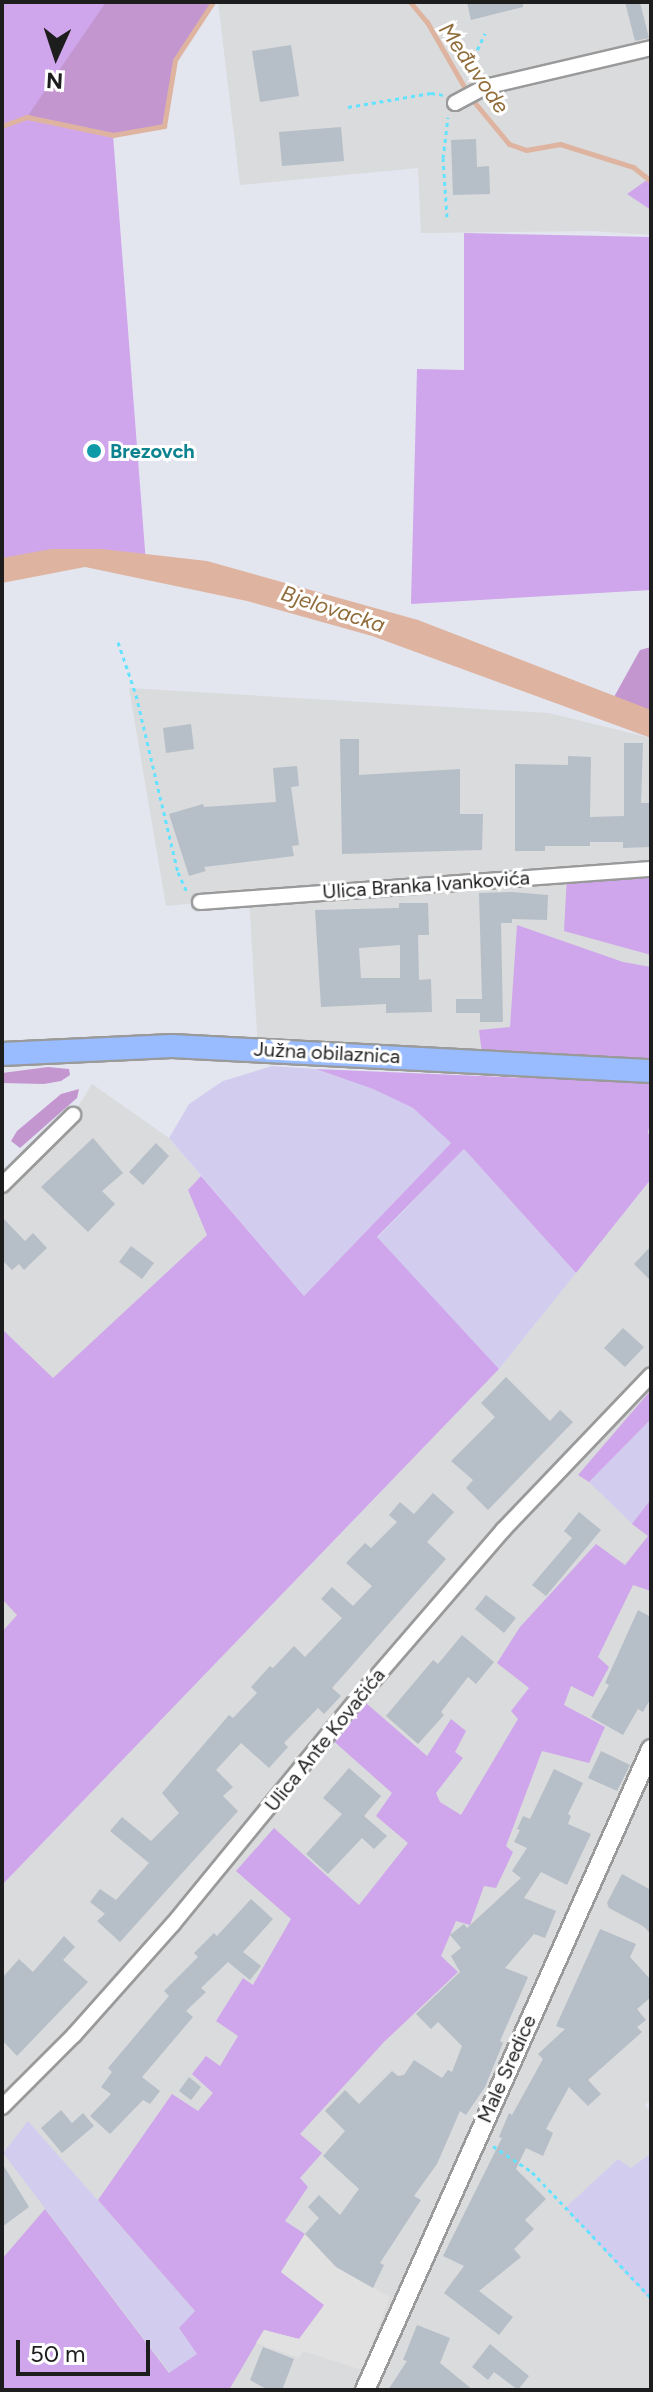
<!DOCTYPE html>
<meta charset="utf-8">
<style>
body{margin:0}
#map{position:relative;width:653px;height:2392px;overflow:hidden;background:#e3e6ef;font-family:Figtree,sans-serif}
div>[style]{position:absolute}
.residential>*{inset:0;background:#dadbdc}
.farmland>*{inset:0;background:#d2cdef}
.grass>*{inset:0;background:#cfa6eb}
.forest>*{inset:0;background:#c396d0}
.parking>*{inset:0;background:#e1e1e1}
.water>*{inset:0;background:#deb4a1}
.stream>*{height:5px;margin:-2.5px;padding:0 2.5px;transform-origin:2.5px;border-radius:2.5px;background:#deb4a1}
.building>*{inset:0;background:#b6bec7}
.path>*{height:3px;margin-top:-1.5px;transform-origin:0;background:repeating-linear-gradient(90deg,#64e3ff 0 4px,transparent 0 8px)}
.roads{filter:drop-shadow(2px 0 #9a9a9a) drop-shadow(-2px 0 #9a9a9a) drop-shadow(0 2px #9a9a9a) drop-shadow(0 -2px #9a9a9a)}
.minor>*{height:14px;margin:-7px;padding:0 7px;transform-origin:7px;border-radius:7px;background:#fff}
.tertiary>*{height:18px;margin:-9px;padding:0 9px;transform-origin:9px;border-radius:9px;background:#fff}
.primary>*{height:22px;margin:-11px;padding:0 11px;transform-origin:11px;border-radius:11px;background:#98bcff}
.dots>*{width:22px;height:22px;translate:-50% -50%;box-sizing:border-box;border:4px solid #fff;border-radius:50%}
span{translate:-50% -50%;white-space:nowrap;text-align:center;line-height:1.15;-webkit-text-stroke:6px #fff;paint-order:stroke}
.culture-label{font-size:20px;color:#0d838f;font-weight:700}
.left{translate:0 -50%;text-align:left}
.street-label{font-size:20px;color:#1d1d1d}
.water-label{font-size:22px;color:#906d3b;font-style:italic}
.frame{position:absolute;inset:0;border:4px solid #1d1d1d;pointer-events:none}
.north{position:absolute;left:16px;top:16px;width:80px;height:80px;-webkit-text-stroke:6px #fff;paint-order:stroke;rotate:183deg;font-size:22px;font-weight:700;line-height:32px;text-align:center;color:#1d1d1d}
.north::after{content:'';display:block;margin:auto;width:28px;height:36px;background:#1d1d1d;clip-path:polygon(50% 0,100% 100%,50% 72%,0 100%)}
.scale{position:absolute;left:16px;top:2340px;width:134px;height:36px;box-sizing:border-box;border:4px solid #1d1d1d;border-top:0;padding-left:10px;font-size:24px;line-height:28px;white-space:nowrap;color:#1d1d1d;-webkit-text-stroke:6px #fff;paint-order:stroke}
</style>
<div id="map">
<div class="residential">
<i style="clip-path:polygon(218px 2px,651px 2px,651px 235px,592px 231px,421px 233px,418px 168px,240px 185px)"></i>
<i style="clip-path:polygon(129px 688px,549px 713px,651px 738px,651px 1071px,258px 1049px,249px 898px,166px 906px)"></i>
<i style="clip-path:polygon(92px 1084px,169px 1138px,201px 1176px,188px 1190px,208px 1234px,53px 1379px,2px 1329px,2px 1185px,73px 1115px)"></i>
<i style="clip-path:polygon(651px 1179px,651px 2099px,645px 2105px,651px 2113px,651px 2153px,631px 2168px,631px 2277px,651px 2301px,651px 2390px,2px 2390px,2px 1885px,499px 1369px)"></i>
<i style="clip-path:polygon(2px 1592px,22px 1611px,2px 1632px)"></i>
</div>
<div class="farmland">
<i style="clip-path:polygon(272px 1066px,316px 1069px,373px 1089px,413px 1108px,451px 1143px,304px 1296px,169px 1138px,189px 1104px,223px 1081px)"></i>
<i style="clip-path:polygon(464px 1149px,576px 1273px,499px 1369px,377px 1238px)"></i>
<i style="clip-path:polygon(651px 1419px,651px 1499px,632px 1524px,589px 1482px)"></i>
<i style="clip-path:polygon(28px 2121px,195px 2311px,197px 2354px,170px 2373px,3px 2153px)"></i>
<i style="clip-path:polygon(651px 2153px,651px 2301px,565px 2208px,618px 2159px,631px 2168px)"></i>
</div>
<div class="grass">
<i style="clip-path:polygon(2px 2px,213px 2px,175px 60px,164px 126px,113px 135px,146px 563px,2px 569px)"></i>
<i style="clip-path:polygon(651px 177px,651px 210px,627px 194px)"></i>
<i style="clip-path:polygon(464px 233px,651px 237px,651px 590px,411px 604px,417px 369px,464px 370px)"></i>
<i style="clip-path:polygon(651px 868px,651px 955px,564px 931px,567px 875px)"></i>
<i style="clip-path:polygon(517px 925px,623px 962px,651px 967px,651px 1118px,648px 1133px,651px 1135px,651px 1179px,576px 1273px,464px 1149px,377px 1237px,499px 1369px,2px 1885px,2px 1632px,17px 1615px,2px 1599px,2px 1329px,53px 1378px,207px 1235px,188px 1190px,201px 1176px,304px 1296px,451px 1143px,413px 1108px,373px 1089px,316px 1069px,526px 1078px,538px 1075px,483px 1061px,479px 1030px,510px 1027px)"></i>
<i style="clip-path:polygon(651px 1390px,651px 1419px,589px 1482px,578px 1475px)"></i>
<i style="clip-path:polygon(651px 1499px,651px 1591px,633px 1585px,598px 1657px,609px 1667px,593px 1697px,571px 1686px,564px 1705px,605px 1727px,589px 1763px,542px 1751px,506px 1846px,513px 1852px,496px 1888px,484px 1886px,470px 1925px,456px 1921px,441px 1956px,458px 1972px,384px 2042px,300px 2134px,322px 2153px,300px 2178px,308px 2187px,285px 2221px,305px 2234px,281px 2272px,325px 2305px,299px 2339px,264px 2330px,229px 2390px,2px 2390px,2px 2259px,45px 2209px,169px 2373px,197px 2354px,179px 2328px,195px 2311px,98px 2200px,172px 2094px,198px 2111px,213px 2093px,192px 2074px,206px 2056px,220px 2066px,238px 2036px,216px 2021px,243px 1978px,253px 1985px,291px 1919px,236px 1871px,274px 1828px,359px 1905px,408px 1843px,376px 1816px,392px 1793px,329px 1737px,359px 1697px,427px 1756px,451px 1719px,466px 1731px,455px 1752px,463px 1758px,436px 1793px,440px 1802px,461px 1815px,518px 1719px,511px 1711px,529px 1688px,497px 1663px,520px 1627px,596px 1544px,625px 1565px,648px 1536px,632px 1524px)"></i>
</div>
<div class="forest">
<i style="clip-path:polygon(106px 2px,213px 2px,175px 60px,164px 126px,113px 135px,27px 117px)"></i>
<i style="clip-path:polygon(651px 647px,651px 723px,609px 706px,640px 650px)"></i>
<i style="clip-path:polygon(48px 1067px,69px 1069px,70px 1075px,61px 1081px,44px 1084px,2px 1083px,2px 1073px)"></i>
<i style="clip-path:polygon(79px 1089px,77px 1098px,20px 1148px,11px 1141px,17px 1131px,61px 1094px)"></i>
</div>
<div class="parking">
<i style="clip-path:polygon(305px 2234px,336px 2267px,390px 2297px,362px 2370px,303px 2351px,299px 2358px,256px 2343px,264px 2330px,299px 2339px,324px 2305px,281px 2272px)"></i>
</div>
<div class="water">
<i style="clip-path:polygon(51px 549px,102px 549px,207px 561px,418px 620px,651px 710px,651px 738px,372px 636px,247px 601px,85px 567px,2px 583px,2px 558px)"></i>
</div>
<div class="stream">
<i style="left:410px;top:2px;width:26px;rotate:50deg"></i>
<i style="left:427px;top:22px;width:86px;rotate:60.2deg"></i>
<i style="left:470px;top:97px;width:61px;rotate:50.3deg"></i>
<i style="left:509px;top:144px;width:18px;rotate:19deg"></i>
<i style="left:526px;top:150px;width:35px;rotate:-10deg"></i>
<i style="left:560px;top:144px;width:77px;rotate:17.5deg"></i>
<i style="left:633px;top:167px;width:23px;rotate:38deg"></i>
<i style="left:2px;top:126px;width:27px;rotate:-20deg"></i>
<i style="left:27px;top:117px;width:88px;rotate:11.8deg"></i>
<i style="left:113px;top:135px;width:52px;rotate:-10deg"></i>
<i style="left:164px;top:126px;width:67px;rotate:-80.5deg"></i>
<i style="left:175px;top:60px;width:69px;rotate:-56.8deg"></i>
</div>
<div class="building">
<i style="clip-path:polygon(467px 2px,523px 2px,523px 7px,471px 20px)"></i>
<i style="clip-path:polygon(625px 2px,640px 2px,649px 38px,635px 41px)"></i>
<i style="clip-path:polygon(291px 45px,299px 96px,260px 102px,252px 51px)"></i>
<i style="clip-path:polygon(341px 127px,344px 161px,282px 166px,279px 132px)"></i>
<i style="clip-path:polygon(476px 139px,477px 167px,489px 166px,490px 194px,453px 195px,451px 140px)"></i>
<i style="clip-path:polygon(191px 724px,194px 749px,166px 753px,163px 728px)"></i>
<i style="clip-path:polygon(340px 739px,359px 739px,359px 775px,460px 769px,460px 814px,483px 814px,482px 850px,342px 854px)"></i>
<i style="clip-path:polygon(624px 743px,643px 743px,641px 803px,651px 803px,651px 847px,623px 848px,623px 842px,590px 842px,590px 846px,545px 846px,545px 851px,515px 851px,515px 764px,568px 765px,568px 756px,591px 757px,590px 817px,624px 816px)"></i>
<i style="clip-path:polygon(297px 766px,299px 786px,291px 787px,299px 845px,292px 846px,294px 856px,204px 867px,206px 871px,189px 876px,169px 814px,203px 804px,204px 807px,276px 802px,273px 768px)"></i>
<i style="clip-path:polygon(511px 892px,548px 895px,547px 920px,512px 919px,512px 923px,501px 923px,503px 1022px,480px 1022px,480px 1013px,456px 1013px,456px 999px,482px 999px,479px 893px)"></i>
<i style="clip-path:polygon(evenodd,399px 903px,428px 903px,429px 935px,418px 935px,419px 980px,431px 979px,432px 1012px,386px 1013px,386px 1004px,321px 1007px,315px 910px,399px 908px,399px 903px,400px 945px,400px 978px,361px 978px,359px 948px,400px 945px)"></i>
<i style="clip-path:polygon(93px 1138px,123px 1173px,102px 1191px,115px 1204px,88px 1232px,41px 1187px)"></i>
<i style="clip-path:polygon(156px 1143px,169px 1156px,143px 1185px,129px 1172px)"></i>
<i style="clip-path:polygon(2px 1217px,25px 1241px,33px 1233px,47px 1248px,24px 1270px,19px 1264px,12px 1270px,2px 1260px)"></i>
<i style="clip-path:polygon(131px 1246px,154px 1263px,142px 1279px,119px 1262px)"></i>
<i style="clip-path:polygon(651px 1246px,651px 1281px,634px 1264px)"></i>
<i style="clip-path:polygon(623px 1328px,644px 1347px,625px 1367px,604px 1348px)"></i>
<i style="clip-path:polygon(506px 1377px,550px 1421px,560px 1410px,573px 1422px,488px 1510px,466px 1488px,473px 1480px,451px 1461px,495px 1417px,481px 1403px)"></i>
<i style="clip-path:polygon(433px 1493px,454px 1512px,427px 1542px,446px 1559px,332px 1688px,341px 1696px,324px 1714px,318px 1708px,284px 1743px,288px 1747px,269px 1768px,241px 1743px,216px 1770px,233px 1787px,223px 1796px,238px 1811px,120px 1942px,97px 1921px,105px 1914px,90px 1902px,100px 1889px,116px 1900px,149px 1863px,110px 1831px,122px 1817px,151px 1841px,179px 1813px,162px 1793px,229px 1715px,233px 1718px,257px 1693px,251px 1687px,270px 1666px,273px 1668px,294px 1646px,305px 1657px,342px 1618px,321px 1599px,332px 1587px,353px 1606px,372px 1586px,346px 1563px,365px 1543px,371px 1548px,397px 1522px,389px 1515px,400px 1502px,414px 1514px)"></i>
<i style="clip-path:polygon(579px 1512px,601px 1530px,546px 1596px,532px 1585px,572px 1538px,564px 1531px)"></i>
<i style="clip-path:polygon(486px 1595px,516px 1618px,504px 1633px,475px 1609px)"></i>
<i style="clip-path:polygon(638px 1610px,651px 1617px,651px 1698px,643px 1712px,638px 1709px,623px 1735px,591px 1717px,609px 1685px,605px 1683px)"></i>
<i style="clip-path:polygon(462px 1635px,494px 1662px,476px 1684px,468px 1677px,441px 1712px,444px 1715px,418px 1744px,386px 1716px,433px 1660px,438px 1664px)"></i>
<i style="clip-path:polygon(601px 1751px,630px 1765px,617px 1791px,588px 1778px)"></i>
<i style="clip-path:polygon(349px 1768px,381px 1796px,364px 1816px,387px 1836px,374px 1849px,362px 1838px,328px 1874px,306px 1854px,342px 1814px,323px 1798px)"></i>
<i style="clip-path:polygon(554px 1769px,583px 1783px,568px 1814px,571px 1816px,568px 1824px,591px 1834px,567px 1885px,541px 1872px,524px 1898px,556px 1911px,545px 1938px,534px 1934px,505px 1968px,528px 1977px,500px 2041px,503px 2043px,485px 2087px,466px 2115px,460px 2111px,437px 2164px,414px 2196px,421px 2200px,380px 2263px,384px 2265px,373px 2288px,336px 2267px,305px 2234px,319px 2218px,308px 2207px,319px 2195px,340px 2215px,359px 2189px,323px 2156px,345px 2131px,325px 2111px,345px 2090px,359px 2104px,392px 2071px,398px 2076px,404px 2075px,414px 2060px,442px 2078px,448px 2070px,452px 2072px,462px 2046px,438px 2022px,431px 2029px,416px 2014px,460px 1972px,451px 1956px,461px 1948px,450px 1935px,464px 1924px,467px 1928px,521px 1878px,512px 1871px,527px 1848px,514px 1842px,520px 1830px,517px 1829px,523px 1816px,530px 1819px)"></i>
<i style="clip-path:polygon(622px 1874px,651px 1890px,651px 1934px,643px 1926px,609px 1908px,607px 1903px)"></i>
<i style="clip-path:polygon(251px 1899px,273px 1919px,243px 1952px,261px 1966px,250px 1980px,228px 1962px,201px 1988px,206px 1992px,186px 2011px,193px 2017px,142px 2077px,160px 2091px,150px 2104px,143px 2100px,110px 2134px,90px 2116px,111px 2094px,101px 2087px,112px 2072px,108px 2068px,169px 1996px,164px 1991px,198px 1957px,194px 1953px,214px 1933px,217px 1936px)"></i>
<i style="clip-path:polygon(600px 1929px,636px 1944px,630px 1957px,651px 1980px,651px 1997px,637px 2009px,646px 2020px,637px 2027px,642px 2032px,588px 2080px,601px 2094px,588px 2106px,569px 2087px,546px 2129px,553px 2133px,543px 2156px,526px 2148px,516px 2169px,546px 2199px,525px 2220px,534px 2229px,514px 2249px,521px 2257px,479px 2291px,513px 2317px,499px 2335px,444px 2293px,464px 2266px,443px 2256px,502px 2138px,499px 2137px,509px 2113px,512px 2115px,543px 2059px,538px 2054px,565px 2029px,556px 2026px)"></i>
<i style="clip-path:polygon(64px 1936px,75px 1947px,63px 1960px,88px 1982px,17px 2056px,2px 2040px,2px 1978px,19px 1959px,33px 1972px)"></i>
<i style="clip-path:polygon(189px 2077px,201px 2087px,191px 2100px,179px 2091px)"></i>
<i style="clip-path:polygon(61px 2110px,72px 2123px,83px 2113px,94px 2126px,62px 2153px,41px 2128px)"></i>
<i style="clip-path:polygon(2px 2163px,29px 2207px,2px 2227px)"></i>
<i style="clip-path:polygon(417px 2325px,450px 2338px,440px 2363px,473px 2390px,388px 2390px,407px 2361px,403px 2360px)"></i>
<i style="clip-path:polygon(490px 2344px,529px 2376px,518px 2390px,494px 2372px,488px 2380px,472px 2367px)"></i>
<i style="clip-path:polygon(263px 2347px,294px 2359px,282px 2390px,268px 2390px,250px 2380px)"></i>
</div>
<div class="path">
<i style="left:476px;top:74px;width:17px;rotate:-97deg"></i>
<i style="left:474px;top:57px;width:26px;rotate:-65deg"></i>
<i style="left:348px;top:107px;width:84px;rotate:-9.6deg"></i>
<i style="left:431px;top:93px;width:12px;rotate:9deg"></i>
<i style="left:447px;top:217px;width:59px;rotate:-93.9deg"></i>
<i style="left:443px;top:158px;width:41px;rotate:-83deg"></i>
<i style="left:118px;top:642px;width:56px;rotate:71.2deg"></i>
<i style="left:136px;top:695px;width:182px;rotate:76.7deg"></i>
<i style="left:178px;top:872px;width:24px;rotate:66deg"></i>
<i style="left:493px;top:2146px;width:47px;rotate:33.7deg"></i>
<i style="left:532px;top:2172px;width:173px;rotate:46.6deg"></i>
</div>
<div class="roads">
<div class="minor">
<i style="left:455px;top:103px;width:34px;rotate:-28deg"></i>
<i style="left:485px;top:87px;width:171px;rotate:-13.2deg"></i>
<i style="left:200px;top:902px;width:452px;rotate:-4.2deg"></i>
<i style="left:2px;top:1185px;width:100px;rotate:-44.6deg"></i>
<i style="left:2px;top:2107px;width:102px;rotate:-45deg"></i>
<i style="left:74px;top:2035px;width:149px;rotate:-48.3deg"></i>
<i style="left:173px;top:1924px;width:293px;rotate:-50.7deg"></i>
<i style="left:359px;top:1697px;width:221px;rotate:-49.2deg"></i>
<i style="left:503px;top:1530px;width:214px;rotate:-46.3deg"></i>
</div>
<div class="tertiary">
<i style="left:365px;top:2390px;width:702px;rotate:-65.95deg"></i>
</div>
<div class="primary">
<i style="left:2px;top:1054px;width:170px;rotate:-2.7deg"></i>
<i style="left:172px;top:1046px;width:480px;rotate:3deg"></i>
</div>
</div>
<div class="dots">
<i style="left:94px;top:451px;background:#0f9aa8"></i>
</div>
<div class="culture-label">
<span class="left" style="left:110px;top:451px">Brezovch</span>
</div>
<div class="street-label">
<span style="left:426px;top:885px;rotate:-4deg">Ulica Branka Ivankovića</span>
<span style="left:327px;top:1053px;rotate:3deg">Južna obilaznica</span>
<span style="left:325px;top:1740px;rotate:-51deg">Ulica Ante Kovačića</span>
<span style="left:507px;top:2069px;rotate:-66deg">Male Sredice</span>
</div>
<div class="water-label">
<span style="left:474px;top:68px;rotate:55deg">Međuvode</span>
<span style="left:333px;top:609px;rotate:18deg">Bjelovacka</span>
</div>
<div class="frame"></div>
<div class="north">N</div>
<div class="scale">50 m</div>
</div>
